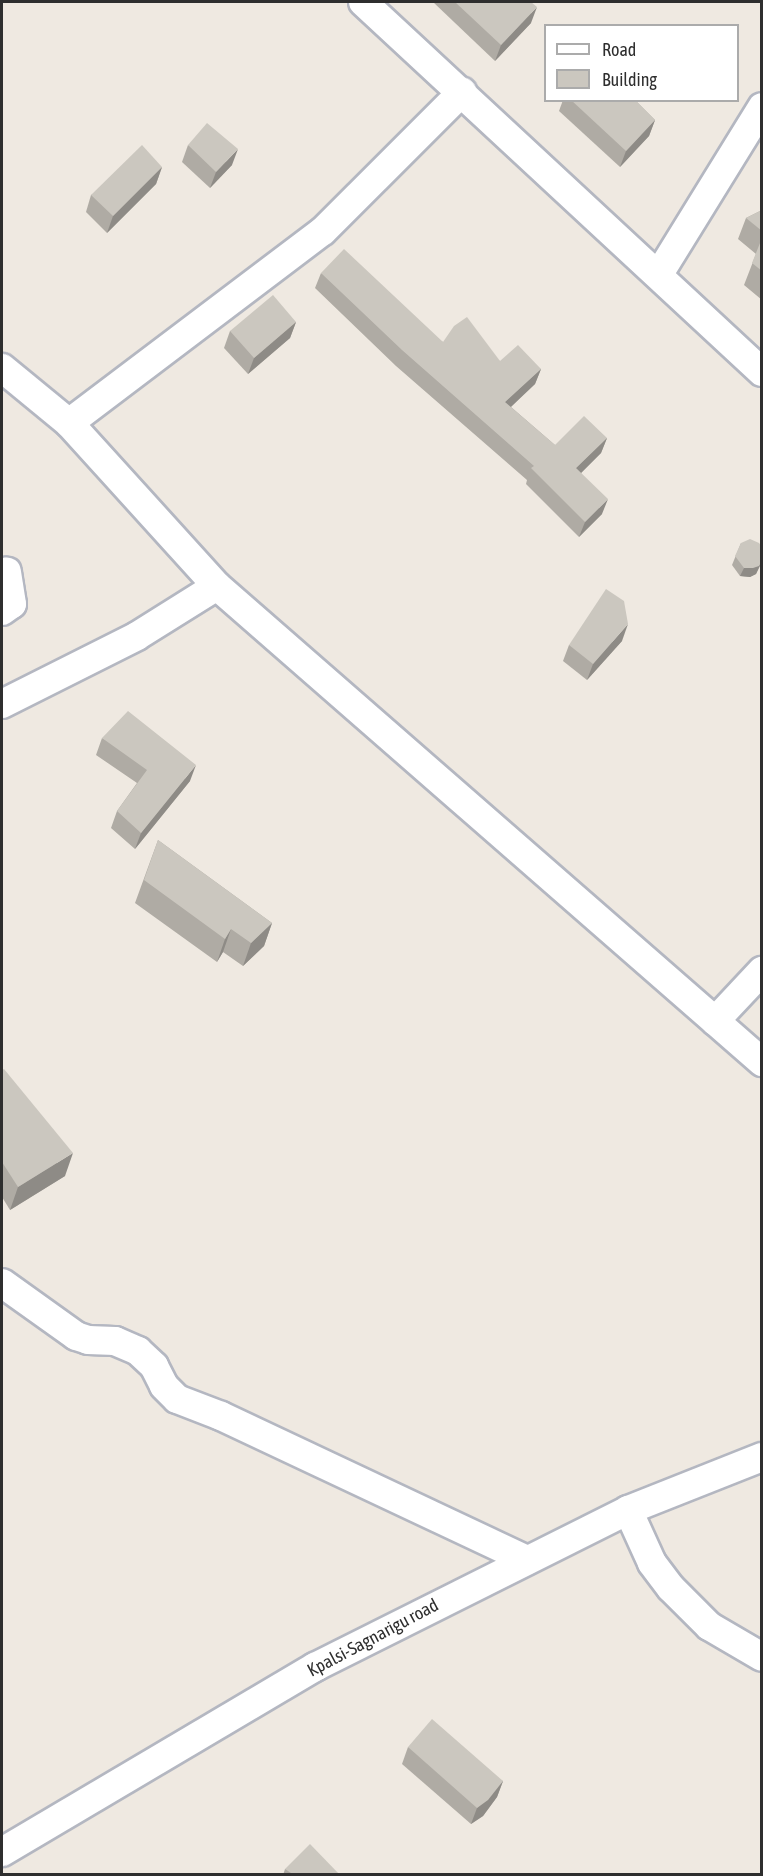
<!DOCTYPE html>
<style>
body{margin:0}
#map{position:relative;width:763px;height:1876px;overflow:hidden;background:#efe9e1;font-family:"Asap Condensed",sans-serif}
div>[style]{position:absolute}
.roads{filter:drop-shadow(2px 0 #b4b7c1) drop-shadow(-2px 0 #b4b7c1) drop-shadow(0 2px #b4b7c1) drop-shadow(0 -2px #b4b7c1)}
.street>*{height:28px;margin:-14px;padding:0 14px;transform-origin:14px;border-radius:14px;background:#fff}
.wall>*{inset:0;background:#afaba4}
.shaded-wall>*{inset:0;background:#8e8b86}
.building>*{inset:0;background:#cbc7bf}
span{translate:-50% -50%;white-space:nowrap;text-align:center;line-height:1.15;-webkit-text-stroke:6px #fff;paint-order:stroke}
.street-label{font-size:18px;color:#2e2e2e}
.frame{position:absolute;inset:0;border:3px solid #2e2e2e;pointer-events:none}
.legend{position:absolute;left:544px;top:24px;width:195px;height:78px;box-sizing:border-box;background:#fff;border:2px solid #ababab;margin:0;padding:8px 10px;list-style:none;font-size:18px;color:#2e2e2e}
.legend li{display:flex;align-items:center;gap:12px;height:30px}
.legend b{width:30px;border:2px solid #ababab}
</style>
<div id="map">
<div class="roads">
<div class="street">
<i style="left:363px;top:2px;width:544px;rotate:42.84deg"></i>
<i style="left:659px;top:274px;width:196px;rotate:-58.3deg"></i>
<i style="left:2px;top:368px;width:87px;rotate:39.4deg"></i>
<i style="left:69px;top:423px;width:220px;rotate:47.8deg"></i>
<i style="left:217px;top:586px;width:724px;rotate:41.13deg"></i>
<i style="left:69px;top:423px;width:318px;rotate:-37.1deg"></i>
<i style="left:323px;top:231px;width:197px;rotate:-45deg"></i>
<i style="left:2px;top:611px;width:12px;rotate:-35deg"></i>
<i style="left:12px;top:604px;width:33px;rotate:-99deg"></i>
<i style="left:2px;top:704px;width:151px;rotate:-26.7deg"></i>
<i style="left:137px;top:636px;width:94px;rotate:-32deg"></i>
<i style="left:715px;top:1021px;width:69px;rotate:-46.8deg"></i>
<i style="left:2px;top:1283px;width:91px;rotate:35.6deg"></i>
<i style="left:76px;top:1336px;width:13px;rotate:18deg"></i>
<i style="left:88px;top:1340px;width:27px;rotate:2deg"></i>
<i style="left:115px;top:1341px;width:25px;rotate:23deg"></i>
<i style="left:138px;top:1351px;width:22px;rotate:43deg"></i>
<i style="left:154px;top:1366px;width:22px;rotate:63deg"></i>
<i style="left:164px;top:1386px;width:18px;rotate:45deg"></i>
<i style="left:177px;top:1399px;width:47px;rotate:21.1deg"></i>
<i style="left:221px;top:1416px;width:338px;rotate:25.2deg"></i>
<i style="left:628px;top:1510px;width:58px;rotate:65.6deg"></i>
<i style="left:652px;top:1563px;width:31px;rotate:53deg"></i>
<i style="left:671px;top:1588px;width:54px;rotate:45deg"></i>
<i style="left:709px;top:1626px;width:61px;rotate:30.3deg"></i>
<i style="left:2px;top:1852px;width:364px;rotate:-30.6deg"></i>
<i style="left:315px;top:1667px;width:350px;rotate:-26.6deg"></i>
<i style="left:628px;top:1510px;width:144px;rotate:-21.6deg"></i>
</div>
</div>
<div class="wall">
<i style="clip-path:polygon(433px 2px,531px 2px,531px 23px,495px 61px)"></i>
<i style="clip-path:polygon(563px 100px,635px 100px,655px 120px,649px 136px,620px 167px,559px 111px)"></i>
<i style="clip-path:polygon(188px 145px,232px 165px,210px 188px,182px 162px)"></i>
<i style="clip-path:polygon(162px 167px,156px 184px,107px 233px,86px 212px,91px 195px)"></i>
<i style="clip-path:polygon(762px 210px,762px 300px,744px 285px,756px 254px,738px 239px,746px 218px)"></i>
<i style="clip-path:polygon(321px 273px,443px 342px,500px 361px,541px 369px,535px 384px,511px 407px,555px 445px,607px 438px,601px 453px,581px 473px,602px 514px,579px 537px,526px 484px,527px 480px,396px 366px,315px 288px)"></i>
<i style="clip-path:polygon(296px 322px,290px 338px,248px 374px,224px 348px,230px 331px)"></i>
<i style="clip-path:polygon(741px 543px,762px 547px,762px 562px,756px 574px,750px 577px,740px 576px,732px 565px)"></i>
<i style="clip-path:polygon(622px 641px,587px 680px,563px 661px,569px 645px)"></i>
<i style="clip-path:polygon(102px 738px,190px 781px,135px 849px,111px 828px,117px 811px,137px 783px,96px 755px)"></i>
<i style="clip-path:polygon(158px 840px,272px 923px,264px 946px,243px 966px,223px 952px,217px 962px,135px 903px)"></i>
<i style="clip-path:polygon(2px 1070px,65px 1176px,10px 1210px,2px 1197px)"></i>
<i style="clip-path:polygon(408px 1747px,503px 1781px,497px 1797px,483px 1816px,471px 1824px,402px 1764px)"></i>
<i style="clip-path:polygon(285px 1869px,340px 1875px,283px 1875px)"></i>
</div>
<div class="shaded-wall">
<i style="clip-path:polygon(537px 7px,531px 23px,495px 61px,501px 45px)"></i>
<i style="clip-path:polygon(655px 120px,649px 136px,620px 167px,626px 151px)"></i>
<i style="clip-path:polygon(238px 149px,232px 165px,210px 188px,216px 172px)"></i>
<i style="clip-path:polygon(162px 167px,156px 184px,107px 233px,113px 216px)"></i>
<i style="clip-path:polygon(296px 322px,290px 338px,248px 374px,254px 358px)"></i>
<i style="clip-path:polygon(541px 369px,535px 384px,500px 417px,505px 402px)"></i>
<i style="clip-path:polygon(607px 438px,601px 453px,571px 483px,576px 468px)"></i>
<i style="clip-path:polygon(608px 499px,602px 514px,579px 537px,585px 522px)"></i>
<i style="clip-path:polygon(762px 561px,756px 574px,750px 577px,740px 576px,744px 568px)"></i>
<i style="clip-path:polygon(628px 624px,622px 641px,587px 680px,593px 664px)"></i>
<i style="clip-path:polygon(196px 765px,190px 781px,135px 849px,141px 833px)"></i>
<i style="clip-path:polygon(272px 923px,264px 946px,243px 966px,251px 943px)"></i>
<i style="clip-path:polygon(231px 929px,223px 952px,217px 962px,225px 939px)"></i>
<i style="clip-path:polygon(73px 1153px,65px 1176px,10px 1210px,18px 1187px)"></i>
<i style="clip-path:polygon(503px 1781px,497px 1797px,483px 1816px,471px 1824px,477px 1808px)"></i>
</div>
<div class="building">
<i style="clip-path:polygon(455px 2px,531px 2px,537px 7px,501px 45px)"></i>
<i style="clip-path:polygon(571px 100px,635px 100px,655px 120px,626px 151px)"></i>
<i style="clip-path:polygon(207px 123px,238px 149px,216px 172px,188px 145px)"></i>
<i style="clip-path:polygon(142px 145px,162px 167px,113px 216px,91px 195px)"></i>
<i style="clip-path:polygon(762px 210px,762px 231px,746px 218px)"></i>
<i style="clip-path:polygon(762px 238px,762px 271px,752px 263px)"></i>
<i style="clip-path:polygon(344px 249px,443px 342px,454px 326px,467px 317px,500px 361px,518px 345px,541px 369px,505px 402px,555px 445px,584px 416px,607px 438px,576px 468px,608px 499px,585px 522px,531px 468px,534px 466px,402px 350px,321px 273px)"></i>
<i style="clip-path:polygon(273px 295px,296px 322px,254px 358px,230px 331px)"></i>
<i style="clip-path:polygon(750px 539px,759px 543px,762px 547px,762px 561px,759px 566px,753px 568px,744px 568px,735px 556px,741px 543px)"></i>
<i style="clip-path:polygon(606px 589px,624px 601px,628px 624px,593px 664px,569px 645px)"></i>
<i style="clip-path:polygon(128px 711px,196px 765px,141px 833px,117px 811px,147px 770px,102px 738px)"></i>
<i style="clip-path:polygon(158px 840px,272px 923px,251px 943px,231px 929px,225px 939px,144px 880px)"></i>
<i style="clip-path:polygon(4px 1069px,73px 1153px,18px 1187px,2px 1162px,2px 1070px)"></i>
<i style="clip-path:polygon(432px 1719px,503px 1781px,488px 1800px,477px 1808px,408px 1747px)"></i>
<i style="clip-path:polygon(310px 1844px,340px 1875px,294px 1875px,285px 1869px)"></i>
</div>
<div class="street-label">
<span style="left:373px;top:1638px;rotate:-28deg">Kpalsi-Sagnarigu road</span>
</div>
<div class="frame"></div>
<ul class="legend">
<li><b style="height:8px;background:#fff"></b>Road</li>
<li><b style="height:16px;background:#cbc7bf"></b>Building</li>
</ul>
</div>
